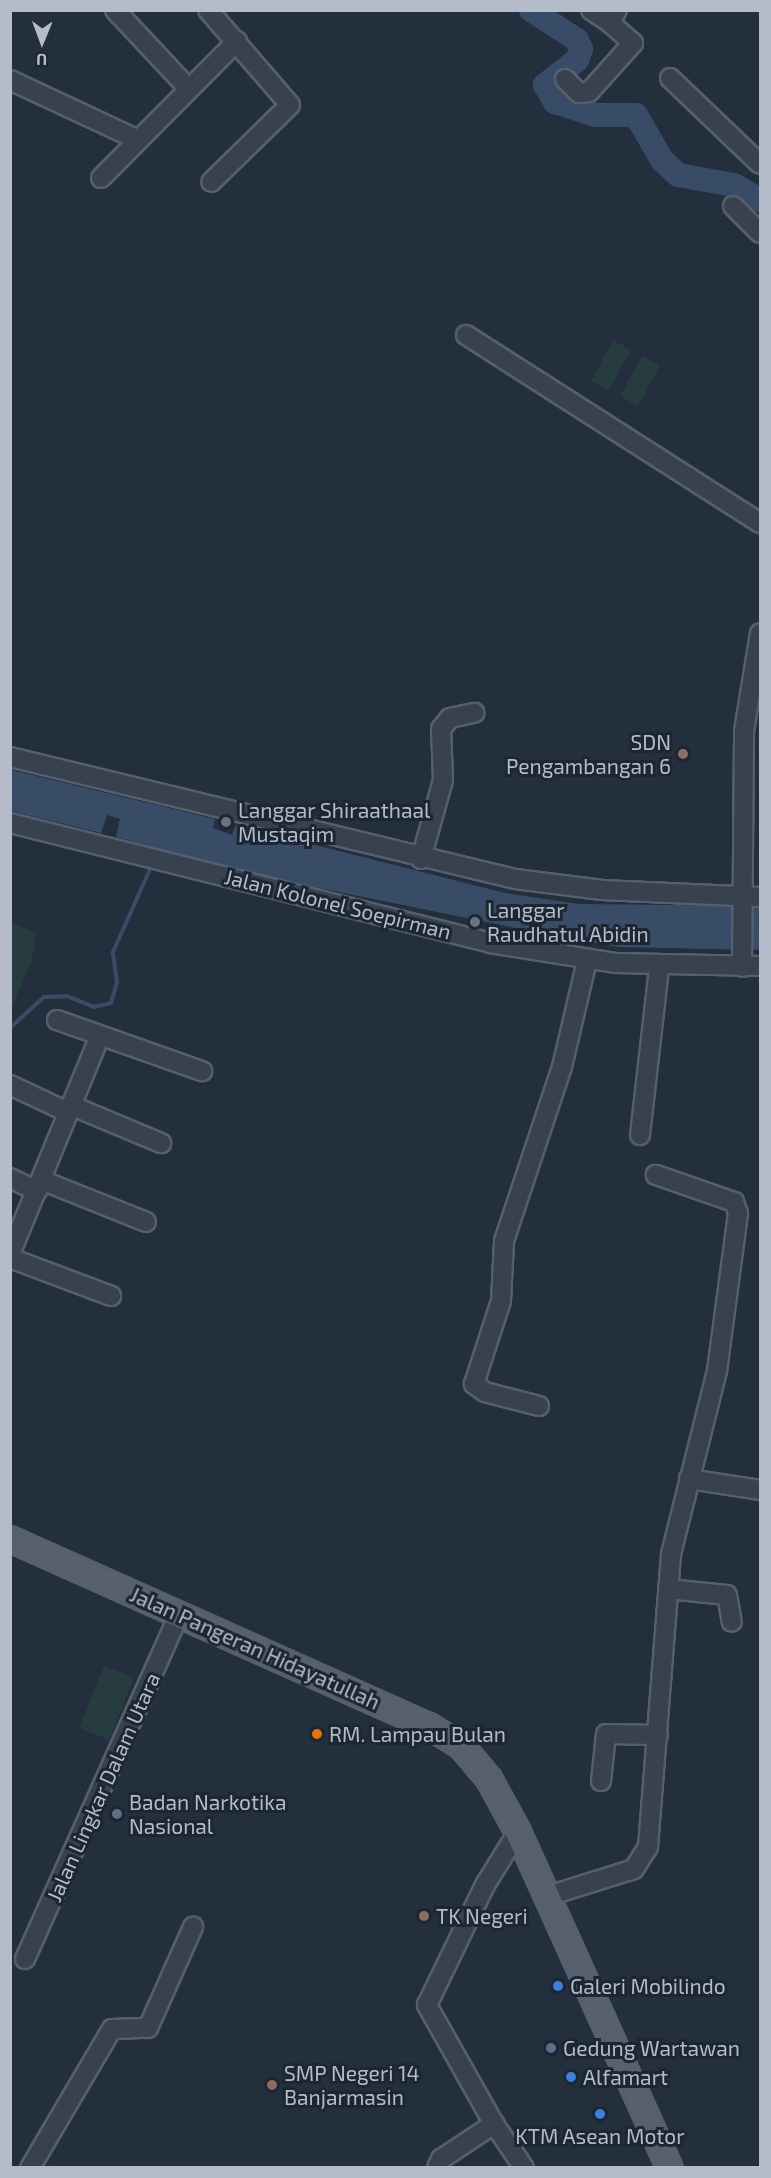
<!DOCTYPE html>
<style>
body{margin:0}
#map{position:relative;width:771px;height:2178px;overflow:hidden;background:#242f3e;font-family:"Exo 2",sans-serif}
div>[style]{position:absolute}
.green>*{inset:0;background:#263c3f}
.water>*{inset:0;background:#394c67}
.stream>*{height:4px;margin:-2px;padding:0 2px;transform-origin:2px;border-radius:2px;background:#394c67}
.river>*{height:24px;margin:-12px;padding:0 12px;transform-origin:12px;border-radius:12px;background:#394c67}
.roads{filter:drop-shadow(2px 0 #565f6c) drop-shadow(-2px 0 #565f6c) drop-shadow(0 2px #565f6c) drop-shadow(0 -2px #565f6c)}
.minor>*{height:18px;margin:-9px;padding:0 9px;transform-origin:9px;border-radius:9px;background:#38414e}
.major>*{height:24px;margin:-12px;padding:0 12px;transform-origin:12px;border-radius:12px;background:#56606e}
.dots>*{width:16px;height:16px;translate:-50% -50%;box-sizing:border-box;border:3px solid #1d2633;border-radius:50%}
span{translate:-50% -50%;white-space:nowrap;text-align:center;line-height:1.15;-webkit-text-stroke:6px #1d2633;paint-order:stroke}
.poi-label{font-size:21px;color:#b4bcc9}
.right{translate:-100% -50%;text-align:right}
.left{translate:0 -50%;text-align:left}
.street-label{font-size:21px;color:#b4bcc9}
.frame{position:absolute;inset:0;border:12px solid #b4bcc9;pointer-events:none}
.north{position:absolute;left:12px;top:12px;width:60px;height:60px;-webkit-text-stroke:4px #1d2633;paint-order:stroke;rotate:181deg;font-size:16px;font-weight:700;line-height:24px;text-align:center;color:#b4bcc9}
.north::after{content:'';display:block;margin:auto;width:21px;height:27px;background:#b4bcc9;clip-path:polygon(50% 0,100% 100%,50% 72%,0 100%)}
</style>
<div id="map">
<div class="green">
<i style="clip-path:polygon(613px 340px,631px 350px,609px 390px,591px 381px)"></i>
<i style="clip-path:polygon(642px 356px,660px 365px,638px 406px,620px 396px)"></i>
<i style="clip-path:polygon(11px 923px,36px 933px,32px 960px,11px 1010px)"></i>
<i style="clip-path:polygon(104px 1666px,134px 1678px,109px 1740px,79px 1728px)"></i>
</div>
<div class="water">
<i style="clip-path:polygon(11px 770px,215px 819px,213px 828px,232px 835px,236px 825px,505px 893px,579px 904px,760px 906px,760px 950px,620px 947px,575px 940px,265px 877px,116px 837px,120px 819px,107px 815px,101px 833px,11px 811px)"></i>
</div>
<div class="stream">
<i style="left:10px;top:1028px;width:46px;rotate:-42.4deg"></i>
<i style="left:44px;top:997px;width:23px;rotate:-2deg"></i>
<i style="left:67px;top:996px;width:29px;rotate:22deg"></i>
<i style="left:94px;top:1007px;width:17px;rotate:-13deg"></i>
<i style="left:111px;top:1003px;width:22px;rotate:-74deg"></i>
<i style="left:117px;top:982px;width:30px;rotate:-98deg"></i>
<i style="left:113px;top:952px;width:95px;rotate:-65.9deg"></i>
</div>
<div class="river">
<i style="left:531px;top:10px;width:55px;rotate:33.1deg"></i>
<i style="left:577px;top:40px;width:10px;rotate:66deg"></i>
<i style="left:581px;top:49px;width:12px;rotate:110deg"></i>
<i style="left:577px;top:60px;width:41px;rotate:142deg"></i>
<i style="left:545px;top:85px;width:20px;rotate:60deg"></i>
<i style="left:555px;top:102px;width:43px;rotate:17.6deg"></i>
<i style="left:596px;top:115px;width:40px"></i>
<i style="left:636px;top:115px;width:52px;rotate:60deg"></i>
<i style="left:662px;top:160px;width:22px;rotate:43deg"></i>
<i style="left:678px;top:175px;width:57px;rotate:10.1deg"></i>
<i style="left:734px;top:185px;width:30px;rotate:30deg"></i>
</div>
<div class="roads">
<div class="minor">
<i style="left:115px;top:10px;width:107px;rotate:46.9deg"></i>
<i style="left:208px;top:10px;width:125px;rotate:49.2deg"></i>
<i style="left:290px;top:105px;width:110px;rotate:135.7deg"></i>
<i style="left:591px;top:10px;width:23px;rotate:34deg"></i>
<i style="left:670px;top:78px;width:124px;rotate:43.7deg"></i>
<i style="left:565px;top:79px;width:20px;rotate:45deg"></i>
<i style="left:579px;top:93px;width:10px;rotate:-6deg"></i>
<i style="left:589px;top:92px;width:66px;rotate:-48.1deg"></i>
<i style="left:633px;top:43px;width:30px;rotate:-139deg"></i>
<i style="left:610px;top:23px;width:15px;rotate:-62deg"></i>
<i style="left:10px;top:80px;width:139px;rotate:25.1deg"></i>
<i style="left:101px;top:178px;width:193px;rotate:-45.2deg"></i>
<i style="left:733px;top:206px;width:38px;rotate:45deg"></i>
<i style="left:466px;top:335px;width:349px;rotate:32.6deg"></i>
<i style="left:10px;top:757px;width:520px;rotate:13.58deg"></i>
<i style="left:515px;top:879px;width:88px;rotate:7.2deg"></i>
<i style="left:602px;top:890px;width:158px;rotate:2.5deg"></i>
<i style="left:10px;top:823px;width:495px;rotate:14deg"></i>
<i style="left:490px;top:943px;width:128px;rotate:9deg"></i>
<i style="left:616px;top:963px;width:144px;rotate:1.2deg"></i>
<i style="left:421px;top:859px;width:82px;rotate:-74.4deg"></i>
<i style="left:443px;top:780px;width:51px;rotate:-92.2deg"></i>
<i style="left:441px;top:729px;width:14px;rotate:-51deg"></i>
<i style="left:450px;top:718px;width:25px;rotate:-12deg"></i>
<i style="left:742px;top:967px;width:236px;rotate:-89.5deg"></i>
<i style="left:744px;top:731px;width:99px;rotate:-80.7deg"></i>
<i style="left:57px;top:1020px;width:154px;rotate:19.4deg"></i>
<i style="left:10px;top:1085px;width:63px;rotate:25.3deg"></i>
<i style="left:70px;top:1105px;width:99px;rotate:22.7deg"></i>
<i style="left:640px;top:1135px;width:169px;rotate:-83.5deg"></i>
<i style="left:10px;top:1178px;width:30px;rotate:26deg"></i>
<i style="left:41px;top:1180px;width:113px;rotate:21.8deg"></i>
<i style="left:10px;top:1254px;width:234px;rotate:-67.6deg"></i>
<i style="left:10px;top:1258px;width:108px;rotate:20.6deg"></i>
<i style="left:539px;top:1406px;width:56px;rotate:-165.5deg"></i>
<i style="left:485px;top:1392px;width:14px;rotate:-144deg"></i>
<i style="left:474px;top:1384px;width:87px;rotate:-72deg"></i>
<i style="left:501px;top:1301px;width:60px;rotate:-87.1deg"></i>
<i style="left:504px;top:1241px;width:183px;rotate:-71.6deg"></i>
<i style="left:562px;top:1067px;width:110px;rotate:-76.8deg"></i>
<i style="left:689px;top:1479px;width:72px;rotate:8.8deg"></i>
<i style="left:668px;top:1589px;width:59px;rotate:5.8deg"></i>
<i style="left:727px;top:1595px;width:27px;rotate:80deg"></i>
<i style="left:601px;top:1781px;width:47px;rotate:-83.9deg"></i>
<i style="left:606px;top:1734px;width:52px;rotate:1.1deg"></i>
<i style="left:548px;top:1896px;width:90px;rotate:-17.4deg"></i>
<i style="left:634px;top:1869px;width:26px;rotate:-58deg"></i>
<i style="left:648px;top:1847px;width:294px;rotate:-85.5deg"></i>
<i style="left:671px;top:1554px;width:189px;rotate:-75.9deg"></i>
<i style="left:717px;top:1371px;width:159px;rotate:-82.4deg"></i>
<i style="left:738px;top:1213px;width:12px;rotate:-110deg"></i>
<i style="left:734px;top:1202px;width:83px;rotate:-160.9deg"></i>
<i style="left:25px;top:1959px;width:377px;rotate:-65.9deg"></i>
<i style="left:494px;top:2124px;width:53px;rotate:55.7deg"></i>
<i style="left:30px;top:2168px;width:161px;rotate:-59.5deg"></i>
<i style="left:112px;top:2029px;width:36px;rotate:-2deg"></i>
<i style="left:148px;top:2028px;width:111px;rotate:-66deg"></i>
<i style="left:437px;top:2168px;width:10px;rotate:-66deg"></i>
<i style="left:441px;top:2159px;width:64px;rotate:-33.4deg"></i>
<i style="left:494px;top:2124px;width:137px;rotate:-119.4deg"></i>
<i style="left:427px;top:2005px;width:133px;rotate:-64.2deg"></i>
<i style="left:485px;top:1885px;width:62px;rotate:-58.1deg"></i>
</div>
<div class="major">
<i style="left:10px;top:1539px;width:459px;rotate:24.1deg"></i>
<i style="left:429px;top:1726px;width:39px;rotate:32deg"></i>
<i style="left:462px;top:1747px;width:42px;rotate:49.8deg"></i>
<i style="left:489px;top:1779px;width:60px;rotate:61.3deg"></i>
<i style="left:518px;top:1832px;width:369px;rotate:65.7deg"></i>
</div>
</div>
<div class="dots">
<i style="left:683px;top:754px;background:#8d6e63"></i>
<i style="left:226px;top:822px;background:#6b7280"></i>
<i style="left:475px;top:922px;background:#6b7280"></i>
<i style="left:317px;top:1734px;background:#e8710a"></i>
<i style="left:117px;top:1814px;background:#5c6f8a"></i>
<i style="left:424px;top:1916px;background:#8d6e63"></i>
<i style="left:558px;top:1986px;background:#3f7fe0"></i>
<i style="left:551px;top:2048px;background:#5c6f8a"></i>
<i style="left:571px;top:2077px;background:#3f7fe0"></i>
<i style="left:272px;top:2085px;background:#8d6e63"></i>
<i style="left:600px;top:2114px;background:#3f7fe0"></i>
</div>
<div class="poi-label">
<span class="right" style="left:671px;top:754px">SDN<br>Pengambangan 6</span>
<span class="left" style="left:238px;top:822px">Langgar Shiraathaal<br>Mustaqim</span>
<span class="left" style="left:487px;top:922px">Langgar<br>Raudhatul Abidin</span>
<span class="left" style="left:329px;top:1734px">RM. Lampau Bulan</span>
<span class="left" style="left:129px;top:1814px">Badan Narkotika<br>Nasional</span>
<span class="left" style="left:436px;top:1916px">TK Negeri</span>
<span class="left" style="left:570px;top:1986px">Galeri Mobilindo</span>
<span class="left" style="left:563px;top:2048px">Gedung Wartawan</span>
<span class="left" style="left:284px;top:2085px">SMP Negeri 14<br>Banjarmasin</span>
<span class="left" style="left:583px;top:2077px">Alfamart</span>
<span style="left:600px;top:2136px">KTM Asean Motor</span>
</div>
<div class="street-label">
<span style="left:338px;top:904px;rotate:14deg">Jalan Kolonel Soepirman</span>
<span style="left:255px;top:1648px;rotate:24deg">Jalan Pangeran Hidayatullah</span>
<span style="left:103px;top:1787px;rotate:-66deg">Jalan Lingkar Dalam Utara</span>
</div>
<div class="frame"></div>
<div class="north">U</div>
</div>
